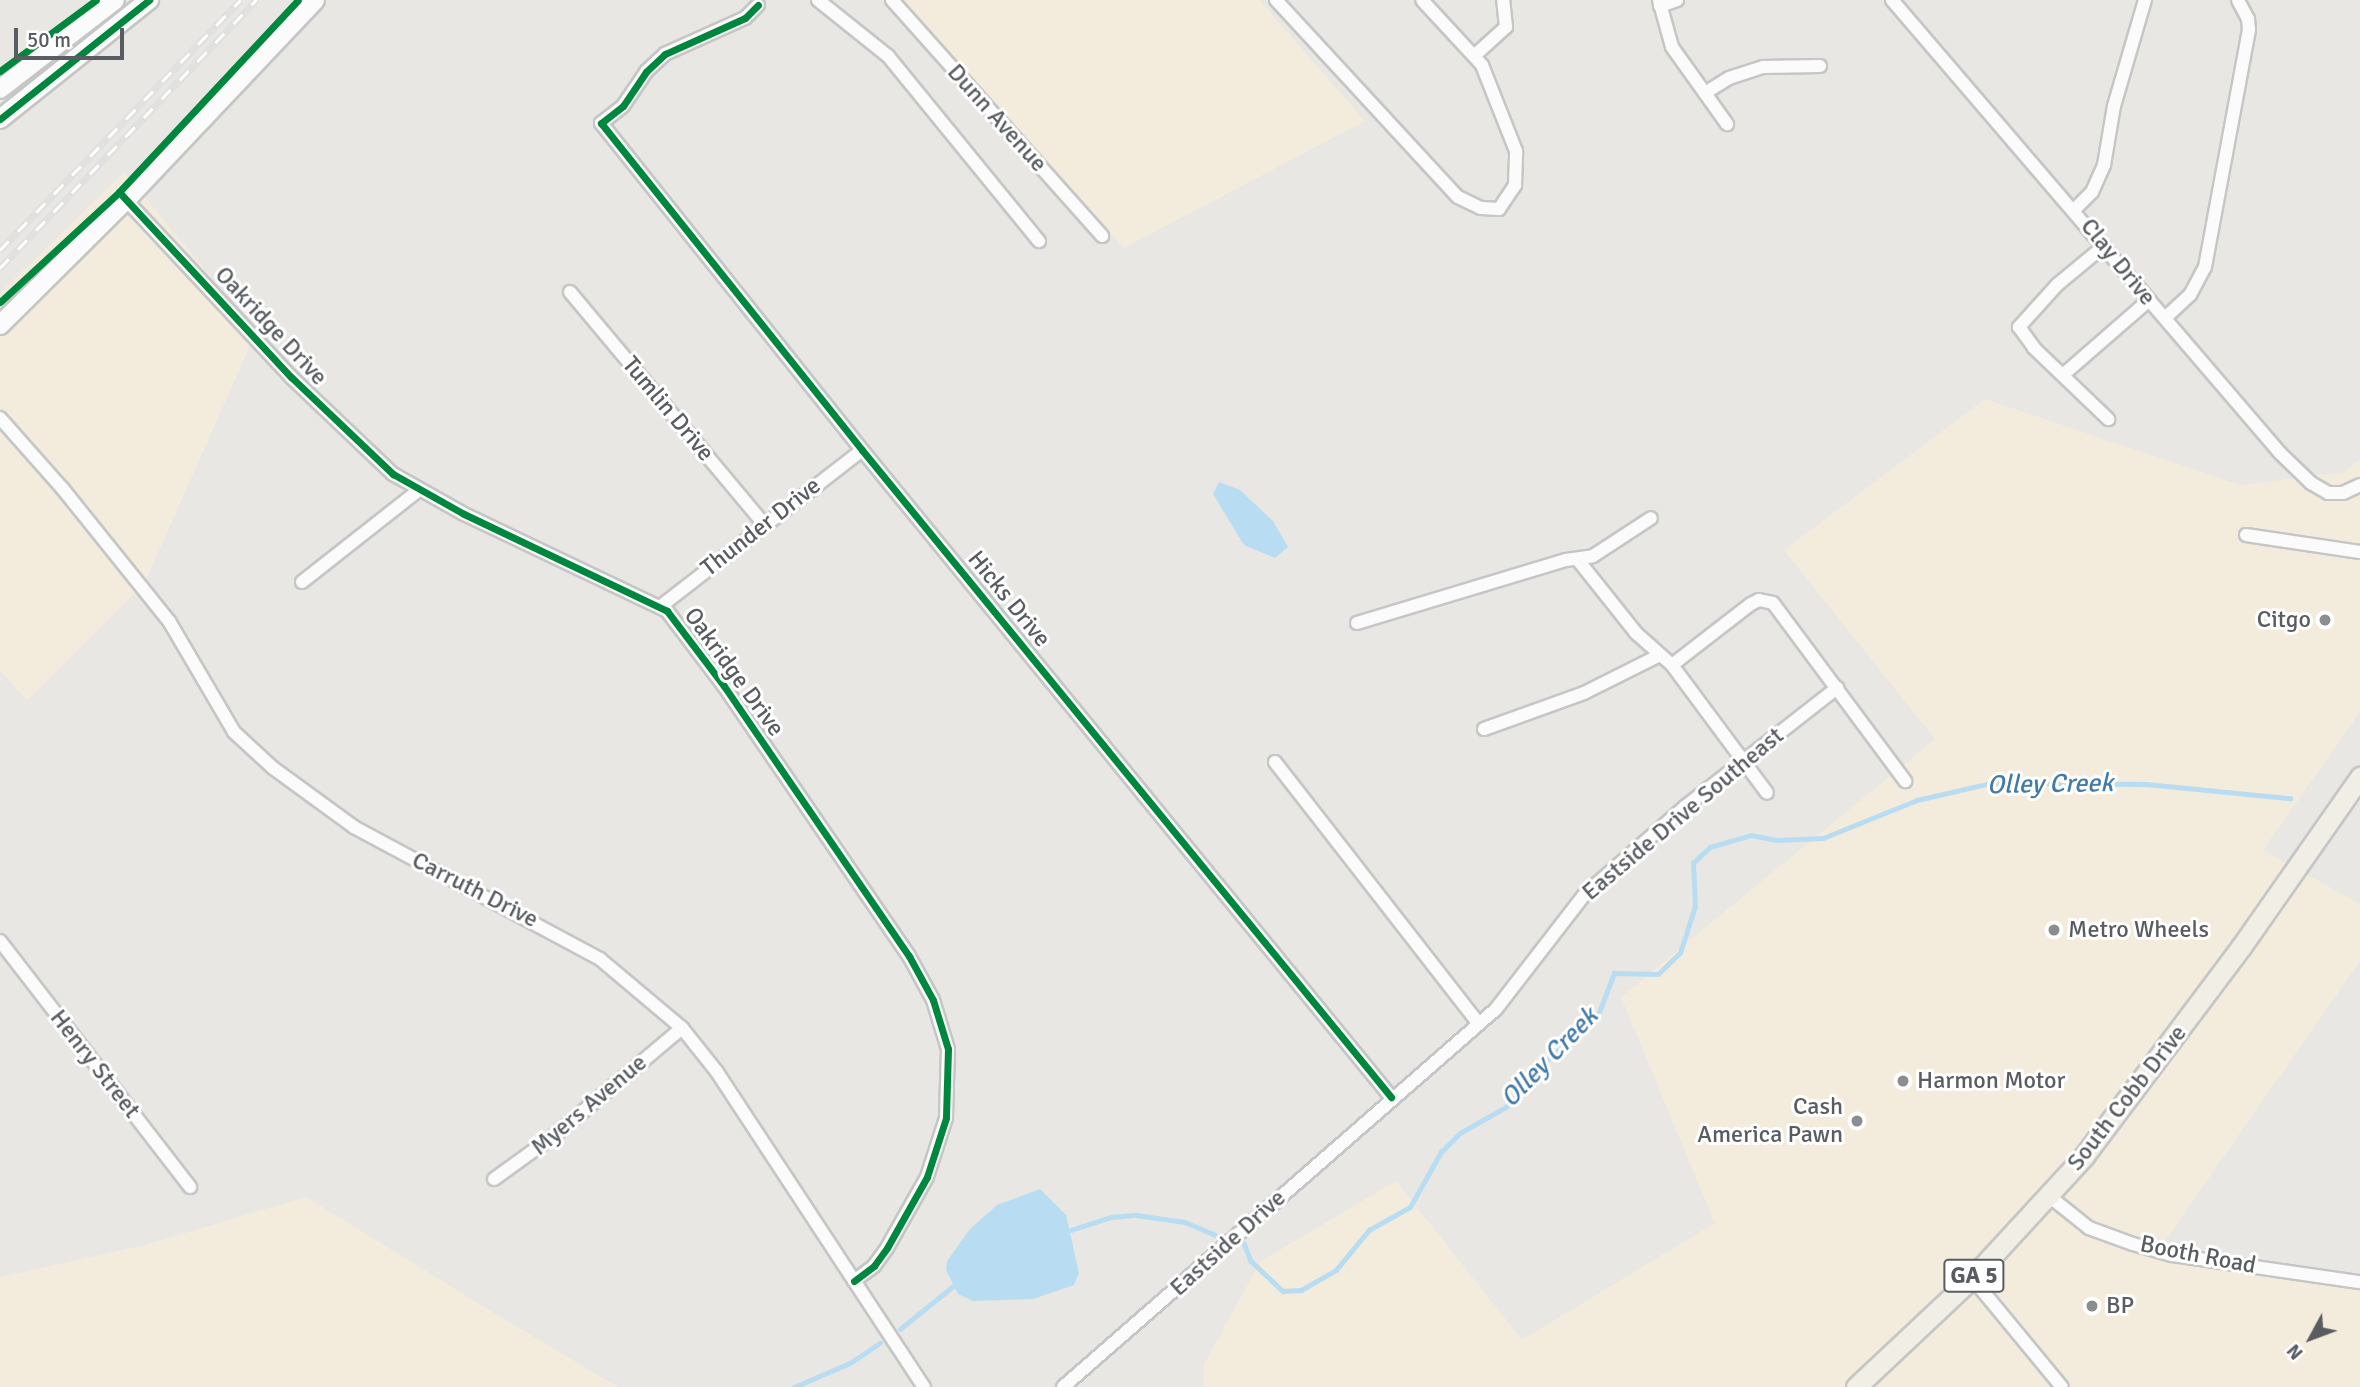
<!DOCTYPE html>
<style>
body{margin:0}
#map{position:relative;width:2360px;height:1387px;overflow:hidden;background:#e9e7e3;font-family:Signika,sans-serif}
div>[style]{position:absolute}
.commercial>*{inset:0;background:#f3ecdc}
.water>*{inset:0;background:#b8ddf2}
.stream>*{height:4.5px;margin:-2.25px;padding:0 2.25px;transform-origin:2.25px;border-radius:2.25px;background:#b8ddf2}
.roads{filter:drop-shadow(2px 0 #c5c6c5) drop-shadow(-2px 0 #c5c6c5) drop-shadow(0 2px #c5c6c5) drop-shadow(0 -2px #c5c6c5)}
.street>*{height:12px;margin:-6px;padding:0 6px;transform-origin:6px;border-radius:6px;background:#fcfbfb}
.secondary>*{height:18px;margin:-9px;padding:0 9px;transform-origin:9px;border-radius:9px;background:#fcfbfb}
.primary>*{height:19px;margin:-9.5px;padding:0 9.5px;transform-origin:9.5px;border-radius:9.5px;background:#f1eee6}
.rail>*{height:7px;margin-top:-3.5px;transform-origin:0;background:repeating-linear-gradient(90deg,#fff 0 13px,#e0e0e0 0 26px);box-sizing:border-box;border-block:2px solid #e0e0e0}
.cycleway>*{height:7px;margin:-3.5px;padding:0 3.5px;transform-origin:3.5px;border-radius:3.5px;background:#00873e}
.dots>*{width:19px;height:19px;translate:-50% -50%;box-sizing:border-box;border:4px solid #fff;border-radius:50%}
span{translate:-50% -50%;white-space:nowrap;text-align:center;line-height:1.15;-webkit-text-stroke:6px #fff;paint-order:stroke}
.shield-label span{padding:2px 5px;background:#fff;border:2px solid;border-radius:5px;-webkit-text-stroke-width:0}
.shield-label{font-size:23px;color:#595d61;font-weight:700}
.street-label{font-size:24px;color:#595d61}
.poi-label{font-size:24px;color:#595d61}
.right{translate:-100% -50%;text-align:right}
.left{translate:0 -50%;text-align:left}
.water-label{font-size:26px;color:#427aa8;font-style:italic}
.north{position:absolute;left:2276px;top:1303px;width:70px;height:70px;-webkit-text-stroke:5px #fff;paint-order:stroke;rotate:229deg;font-size:19px;font-weight:700;line-height:28px;text-align:center;color:#595d61}
.north::after{content:'';display:block;margin:auto;width:24px;height:32px;background:#595d61;clip-path:polygon(50% 0,100% 100%,50% 72%,0 100%)}
.scale{position:absolute;left:14px;top:28px;width:110px;height:32px;box-sizing:border-box;border:4px solid #595d61;border-top:0;padding-left:9px;font-size:21px;line-height:24px;white-space:nowrap;color:#595d61;-webkit-text-stroke:5px #fff;paint-order:stroke}
</style>
<div id="map">
<div class="commercial">
<i style="clip-path:polygon(900px 0,1259px 0,1365px 121px,1124px 248px)"></i>
<i style="clip-path:polygon(124px 172px,256px 332px,144px 584px,27px 701px,0 670px,0 293px)"></i>
<i style="clip-path:polygon(1985px 399px,2241px 485px,2344px 472px,2360px 459px,2360px 712px,2263px 850px,2360px 904px,2360px 961px,2160px 1248px,2360px 1290px,2360px 1387px,1203px 1387px,1204px 1364px,1261px 1261px,1396px 1181px,1522px 1340px,1715px 1223px,1621px 997px,1935px 739px,1784px 550px)"></i>
<i style="clip-path:polygon(306px 1197px,494px 1313px,618px 1387px,0 1387px,0 1277px,145px 1245px)"></i>
</div>
<div class="water">
<i style="clip-path:polygon(1219px 482px,1240px 490px,1273px 521px,1288px 547px,1275px 558px,1244px 545px,1213px 494px)"></i>
<i style="clip-path:polygon(1040px 1189px,1066px 1215px,1079px 1273px,1074px 1285px,1033px 1299px,973px 1301px,958px 1294px,946px 1270px,947px 1261px,970px 1229px,997px 1205px)"></i>
</div>
<div class="stream">
<i style="left:1071px;top:1230px;width:42px;rotate:-18deg"></i>
<i style="left:1111px;top:1217px;width:25px;rotate:-5deg"></i>
<i style="left:1136px;top:1215px;width:49px;rotate:8.1deg"></i>
<i style="left:1185px;top:1222px;width:36px;rotate:23deg"></i>
<i style="left:1244px;top:1243px;width:19px;rotate:69deg"></i>
<i style="left:1251px;top:1261px;width:44px;rotate:43.2deg"></i>
<i style="left:1283px;top:1291px;width:18px;rotate:-3deg"></i>
<i style="left:1301px;top:1290px;width:40px;rotate:-29.7deg"></i>
<i style="left:1336px;top:1270px;width:52px;rotate:-50.5deg"></i>
<i style="left:1369px;top:1230px;width:47px;rotate:-29.3deg"></i>
<i style="left:1410px;top:1207px;width:63px;rotate:-60.6deg"></i>
<i style="left:1441px;top:1152px;width:27px;rotate:-45deg"></i>
<i style="left:1460px;top:1133px;width:53px;rotate:-29.5deg"></i>
<i style="left:1506px;top:1107px;width:67px;rotate:-48.7deg"></i>
<i style="left:1550px;top:1057px;width:64px;rotate:-41.2deg"></i>
<i style="left:1598px;top:1015px;width:45px;rotate:-69.1deg"></i>
<i style="left:1614px;top:973px;width:44px;rotate:1.3deg"></i>
<i style="left:1658px;top:974px;width:30px;rotate:-44deg"></i>
<i style="left:1680px;top:953px;width:49px;rotate:-72.3deg"></i>
<i style="left:1695px;top:906px;width:43px;rotate:-92.7deg"></i>
<i style="left:1693px;top:863px;width:23px;rotate:-43deg"></i>
<i style="left:1710px;top:847px;width:43px;rotate:-16.3deg"></i>
<i style="left:1751px;top:835px;width:26px;rotate:11deg"></i>
<i style="left:1777px;top:840px;width:46px;rotate:-2.5deg"></i>
<i style="left:1823px;top:838px;width:101px;rotate:-22deg"></i>
<i style="left:1917px;top:800px;width:76px;rotate:-12.9deg"></i>
<i style="left:1991px;top:783px;width:155px;rotate:0.4deg"></i>
<i style="left:2146px;top:784px;width:145px;rotate:5.6deg"></i>
<i style="left:900px;top:1329px;width:67px;rotate:-38.9deg"></i>
<i style="left:794px;top:1387px;width:61px;rotate:-23.2deg"></i>
<i style="left:850px;top:1363px;width:36px;rotate:-34deg"></i>
</div>
<div class="roads">
<div class="street">
<i style="left:818px;top:0;width:90px;rotate:38.7deg"></i>
<i style="left:888px;top:56px;width:239px;rotate:50.8deg"></i>
<i style="left:892px;top:0;width:316px;rotate:48.3deg"></i>
<i style="left:1276px;top:0;width:268px;rotate:47.3deg"></i>
<i style="left:1458px;top:197px;width:25px;rotate:26deg"></i>
<i style="left:1481px;top:208px;width:18px;rotate:3deg"></i>
<i style="left:1499px;top:209px;width:29px;rotate:-56deg"></i>
<i style="left:1515px;top:185px;width:34px;rotate:-88deg"></i>
<i style="left:1516px;top:151px;width:92px;rotate:-111.6deg"></i>
<i style="left:1482px;top:65px;width:88px;rotate:-132.7deg"></i>
<i style="left:1659px;top:0;width:49px;rotate:74.5deg"></i>
<i style="left:1672px;top:47px;width:95px;rotate:54.5deg"></i>
<i style="left:1892px;top:0;width:596px;rotate:49.42deg"></i>
<i style="left:2280px;top:453px;width:43px;rotate:44.1deg"></i>
<i style="left:2311px;top:483px;width:20px;rotate:30deg"></i>
<i style="left:2328px;top:493px;width:15px"></i>
<i style="left:2343px;top:493px;width:19px;rotate:-25deg"></i>
<i style="left:758px;top:5px;width:18px;rotate:135deg"></i>
<i style="left:745px;top:18px;width:88px;rotate:155.8deg"></i>
<i style="left:665px;top:54px;width:26px;rotate:137deg"></i>
<i style="left:646px;top:72px;width:41px;rotate:124.1deg"></i>
<i style="left:623px;top:106px;width:28px;rotate:142deg"></i>
<i style="left:601px;top:123px;width:418px;rotate:51.4deg"></i>
<i style="left:862px;top:450px;width:836px;rotate:50.73deg"></i>
<i style="left:1660px;top:6px;width:18px;rotate:-19deg"></i>
<i style="left:1474px;top:56px;width:43px;rotate:-42.2deg"></i>
<i style="left:1506px;top:27px;width:27px;rotate:-96deg"></i>
<i style="left:1705px;top:93px;width:28px;rotate:-32deg"></i>
<i style="left:1729px;top:78px;width:36px;rotate:-18deg"></i>
<i style="left:1763px;top:67px;width:57px;rotate:-1deg"></i>
<i style="left:126px;top:200px;width:242px;rotate:47deg"></i>
<i style="left:291px;top:377px;width:141px;rotate:43.6deg"></i>
<i style="left:393px;top:474px;width:81px;rotate:29.4deg"></i>
<i style="left:464px;top:514px;width:225px;rotate:25.5deg"></i>
<i style="left:667px;top:611px;width:94px;rotate:52.8deg"></i>
<i style="left:724px;top:686px;width:327px;rotate:55.6deg"></i>
<i style="left:909px;top:956px;width:50px;rotate:61.4deg"></i>
<i style="left:933px;top:1000px;width:51px;rotate:73deg"></i>
<i style="left:948px;top:1049px;width:69px;rotate:91.7deg"></i>
<i style="left:946px;top:1118px;width:62px;rotate:107.9deg"></i>
<i style="left:927px;top:1177px;width:81px;rotate:119.4deg"></i>
<i style="left:887px;top:1248px;width:22px;rotate:126deg"></i>
<i style="left:874px;top:1266px;width:25px;rotate:143deg"></i>
<i style="left:2075px;top:209px;width:24px;rotate:-45deg"></i>
<i style="left:2092px;top:192px;width:30px;rotate:-66deg"></i>
<i style="left:2104px;top:165px;width:60px;rotate:-80.4deg"></i>
<i style="left:2114px;top:106px;width:110px;rotate:-73.7deg"></i>
<i style="left:2104px;top:246px;width:61px;rotate:140.3deg"></i>
<i style="left:2057px;top:285px;width:57px;rotate:132.1deg"></i>
<i style="left:2019px;top:327px;width:26px;rotate:54deg"></i>
<i style="left:2034px;top:348px;width:103px;rotate:43.8deg"></i>
<i style="left:570px;top:292px;width:304px;rotate:50.1deg"></i>
<i style="left:2165px;top:318px;width:34px;rotate:-43deg"></i>
<i style="left:2190px;top:295px;width:32px;rotate:-62deg"></i>
<i style="left:2205px;top:267px;width:241px;rotate:-79.5deg"></i>
<i style="left:2249px;top:30px;width:11px;rotate:-95deg"></i>
<i style="left:2248px;top:19px;width:21px;rotate:-118deg"></i>
<i style="left:2064px;top:374px;width:113px;rotate:-41deg"></i>
<i style="left:0;top:418px;width:94px;rotate:48.5deg"></i>
<i style="left:62px;top:488px;width:171px;rotate:51.2deg"></i>
<i style="left:169px;top:621px;width:129px;rotate:59.6deg"></i>
<i style="left:234px;top:732px;width:53px;rotate:42.7deg"></i>
<i style="left:273px;top:768px;width:100px;rotate:36.1deg"></i>
<i style="left:354px;top:827px;width:279px;rotate:28.2deg"></i>
<i style="left:600px;top:959px;width:107px;rotate:40.1deg"></i>
<i style="left:682px;top:1028px;width:56px;rotate:51.5deg"></i>
<i style="left:717px;top:1072px;width:377px;rotate:56.7deg"></i>
<i style="left:2246px;top:535px;width:115px;rotate:8.5deg"></i>
<i style="left:1578px;top:560px;width:93px;rotate:51.5deg"></i>
<i style="left:1636px;top:633px;width:48px;rotate:41.6deg"></i>
<i style="left:1672px;top:665px;width:159px;rotate:53.4deg"></i>
<i style="left:302px;top:582px;width:149px;rotate:-38.2deg"></i>
<i style="left:661px;top:606px;width:254px;rotate:-37.8deg"></i>
<i style="left:1357px;top:623px;width:218px;rotate:-16.8deg"></i>
<i style="left:1566px;top:560px;width:27px;rotate:-8deg"></i>
<i style="left:1593px;top:556px;width:69px;rotate:-33.2deg"></i>
<i style="left:1672px;top:665px;width:100px;rotate:-37.7deg"></i>
<i style="left:1751px;top:604px;width:9px;rotate:-27deg"></i>
<i style="left:1759px;top:600px;width:14px;rotate:12deg"></i>
<i style="left:1773px;top:603px;width:222px;rotate:53.4deg"></i>
<i style="left:1484px;top:729px;width:106px;rotate:-19.8deg"></i>
<i style="left:1584px;top:693px;width:83px;rotate:-26.6deg"></i>
<i style="left:1275px;top:762px;width:332px;rotate:52.1deg"></i>
<i style="left:0;top:941px;width:311px;rotate:52.3deg"></i>
<i style="left:494px;top:1179px;width:75px;rotate:-35.8deg"></i>
<i style="left:555px;top:1135px;width:166px;rotate:-40.1deg"></i>
<i style="left:2049px;top:1196px;width:51px;rotate:38.7deg"></i>
<i style="left:2089px;top:1228px;width:47px;rotate:20deg"></i>
<i style="left:2133px;top:1244px;width:41px;rotate:15.8deg"></i>
<i style="left:2172px;top:1255px;width:190px;rotate:8.2deg"></i>
<i style="left:1972px;top:1278px;width:141px;rotate:50.5deg"></i>
<i style="left:1063px;top:1387px;width:575px;rotate:-41.12deg"></i>
<i style="left:1496px;top:1009px;width:145px;rotate:-52.3deg"></i>
<i style="left:1585px;top:894px;width:134px;rotate:-41.1deg"></i>
<i style="left:1686px;top:806px;width:192px;rotate:-38deg"></i>
</div>
<div class="secondary">
<i style="left:0;top:89px;width:145px;rotate:-37.7deg"></i>
<i style="left:0;top:119px;width:191px;rotate:-38.6deg"></i>
<i style="left:0;top:325px;width:177px;rotate:-44.8deg"></i>
<i style="left:126px;top:200px;width:275px;rotate:-46.6deg"></i>
</div>
<div class="primary">
<i style="left:1856px;top:1387px;width:159px;rotate:-43.2deg"></i>
<i style="left:1972px;top:1278px;width:166px;rotate:-47.4deg"></i>
<i style="left:2084px;top:1156px;width:261px;rotate:-53.1deg"></i>
<i style="left:2241px;top:947px;width:208px;rotate:-55deg"></i>
</div>
</div>
<div class="rail">
<i style="left:0;top:250px;width:347px;rotate:-46.1deg"></i>
<i style="left:0;top:268px;width:371px;rotate:-46.3deg"></i>
</div>
<div class="cycleway">
<i style="left:758px;top:5px;width:18px;rotate:135deg"></i>
<i style="left:745px;top:18px;width:88px;rotate:155.8deg"></i>
<i style="left:665px;top:54px;width:26px;rotate:137deg"></i>
<i style="left:646px;top:72px;width:41px;rotate:124.1deg"></i>
<i style="left:623px;top:106px;width:28px;rotate:142deg"></i>
<i style="left:601px;top:123px;width:418px;rotate:51.4deg"></i>
<i style="left:862px;top:450px;width:836px;rotate:50.73deg"></i>
<i style="left:0;top:71px;width:119px;rotate:-36.5deg"></i>
<i style="left:0;top:119px;width:191px;rotate:-38.6deg"></i>
<i style="left:119px;top:192px;width:253px;rotate:47.1deg"></i>
<i style="left:291px;top:377px;width:141px;rotate:43.6deg"></i>
<i style="left:393px;top:474px;width:81px;rotate:29.4deg"></i>
<i style="left:464px;top:514px;width:225px;rotate:25.5deg"></i>
<i style="left:667px;top:611px;width:94px;rotate:52.8deg"></i>
<i style="left:724px;top:686px;width:327px;rotate:55.6deg"></i>
<i style="left:909px;top:956px;width:50px;rotate:61.4deg"></i>
<i style="left:933px;top:1000px;width:51px;rotate:73deg"></i>
<i style="left:948px;top:1049px;width:69px;rotate:91.7deg"></i>
<i style="left:946px;top:1118px;width:62px;rotate:107.9deg"></i>
<i style="left:927px;top:1177px;width:81px;rotate:119.4deg"></i>
<i style="left:887px;top:1248px;width:22px;rotate:126deg"></i>
<i style="left:874px;top:1266px;width:25px;rotate:143deg"></i>
<i style="left:0;top:302px;width:162px;rotate:-42.7deg"></i>
<i style="left:119px;top:192px;width:262px;rotate:-47deg"></i>
</div>
<div class="dots">
<i style="left:2325px;top:620px;background:#8b8d8e"></i>
<i style="left:2054px;top:930px;background:#8b8d8e"></i>
<i style="left:1903px;top:1081px;background:#8b8d8e"></i>
<i style="left:1857px;top:1121px;background:#8b8d8e"></i>
<i style="left:2092px;top:1306px;background:#8b8d8e"></i>
</div>
<div class="shield-label">
<span style="left:1974px;top:1276px">GA 5</span>
</div>
<div class="street-label">
<span style="left:997px;top:118px;rotate:48deg">Dunn Avenue</span>
<span style="left:2118px;top:262px;rotate:51deg">Clay Drive</span>
<span style="left:271px;top:326px;rotate:47deg">Oakridge Drive</span>
<span style="left:668px;top:409px;rotate:50deg">Tumlin Drive</span>
<span style="left:761px;top:527px;rotate:-38deg">Thunder Drive</span>
<span style="left:1009px;top:599px;rotate:51deg">Hicks Drive</span>
<span style="left:734px;top:672px;rotate:54deg">Oakridge Drive</span>
<span style="left:1683px;top:814px;rotate:-40deg">Eastside Drive Southeast</span>
<span style="left:475px;top:890px;rotate:27deg">Carruth Drive</span>
<span style="left:95px;top:1064px;rotate:52deg">Henry Street</span>
<span style="left:2127px;top:1098px;rotate:-52deg">South Cobb Drive</span>
<span style="left:589px;top:1105px;rotate:-40deg">Myers Avenue</span>
<span style="left:1228px;top:1243px;rotate:-42deg">Eastside Drive</span>
<span style="left:2198px;top:1255px;rotate:11deg">Booth Road</span>
</div>
<div class="poi-label">
<span class="right" style="left:2311px;top:620px">Citgo</span>
<span class="left" style="left:2068px;top:930px">Metro Wheels</span>
<span class="left" style="left:1917px;top:1081px">Harmon Motor</span>
<span class="right" style="left:1843px;top:1121px">Cash<br>America Pawn</span>
<span class="left" style="left:2106px;top:1306px">BP</span>
</div>
<div class="water-label">
<span style="left:2050px;top:785px;rotate:-1deg">Olley Creek</span>
<span style="left:1550px;top:1058px;rotate:-46deg">Olley Creek</span>
</div>
<div class="north">N</div>
<div class="scale">50 m</div>
</div>
